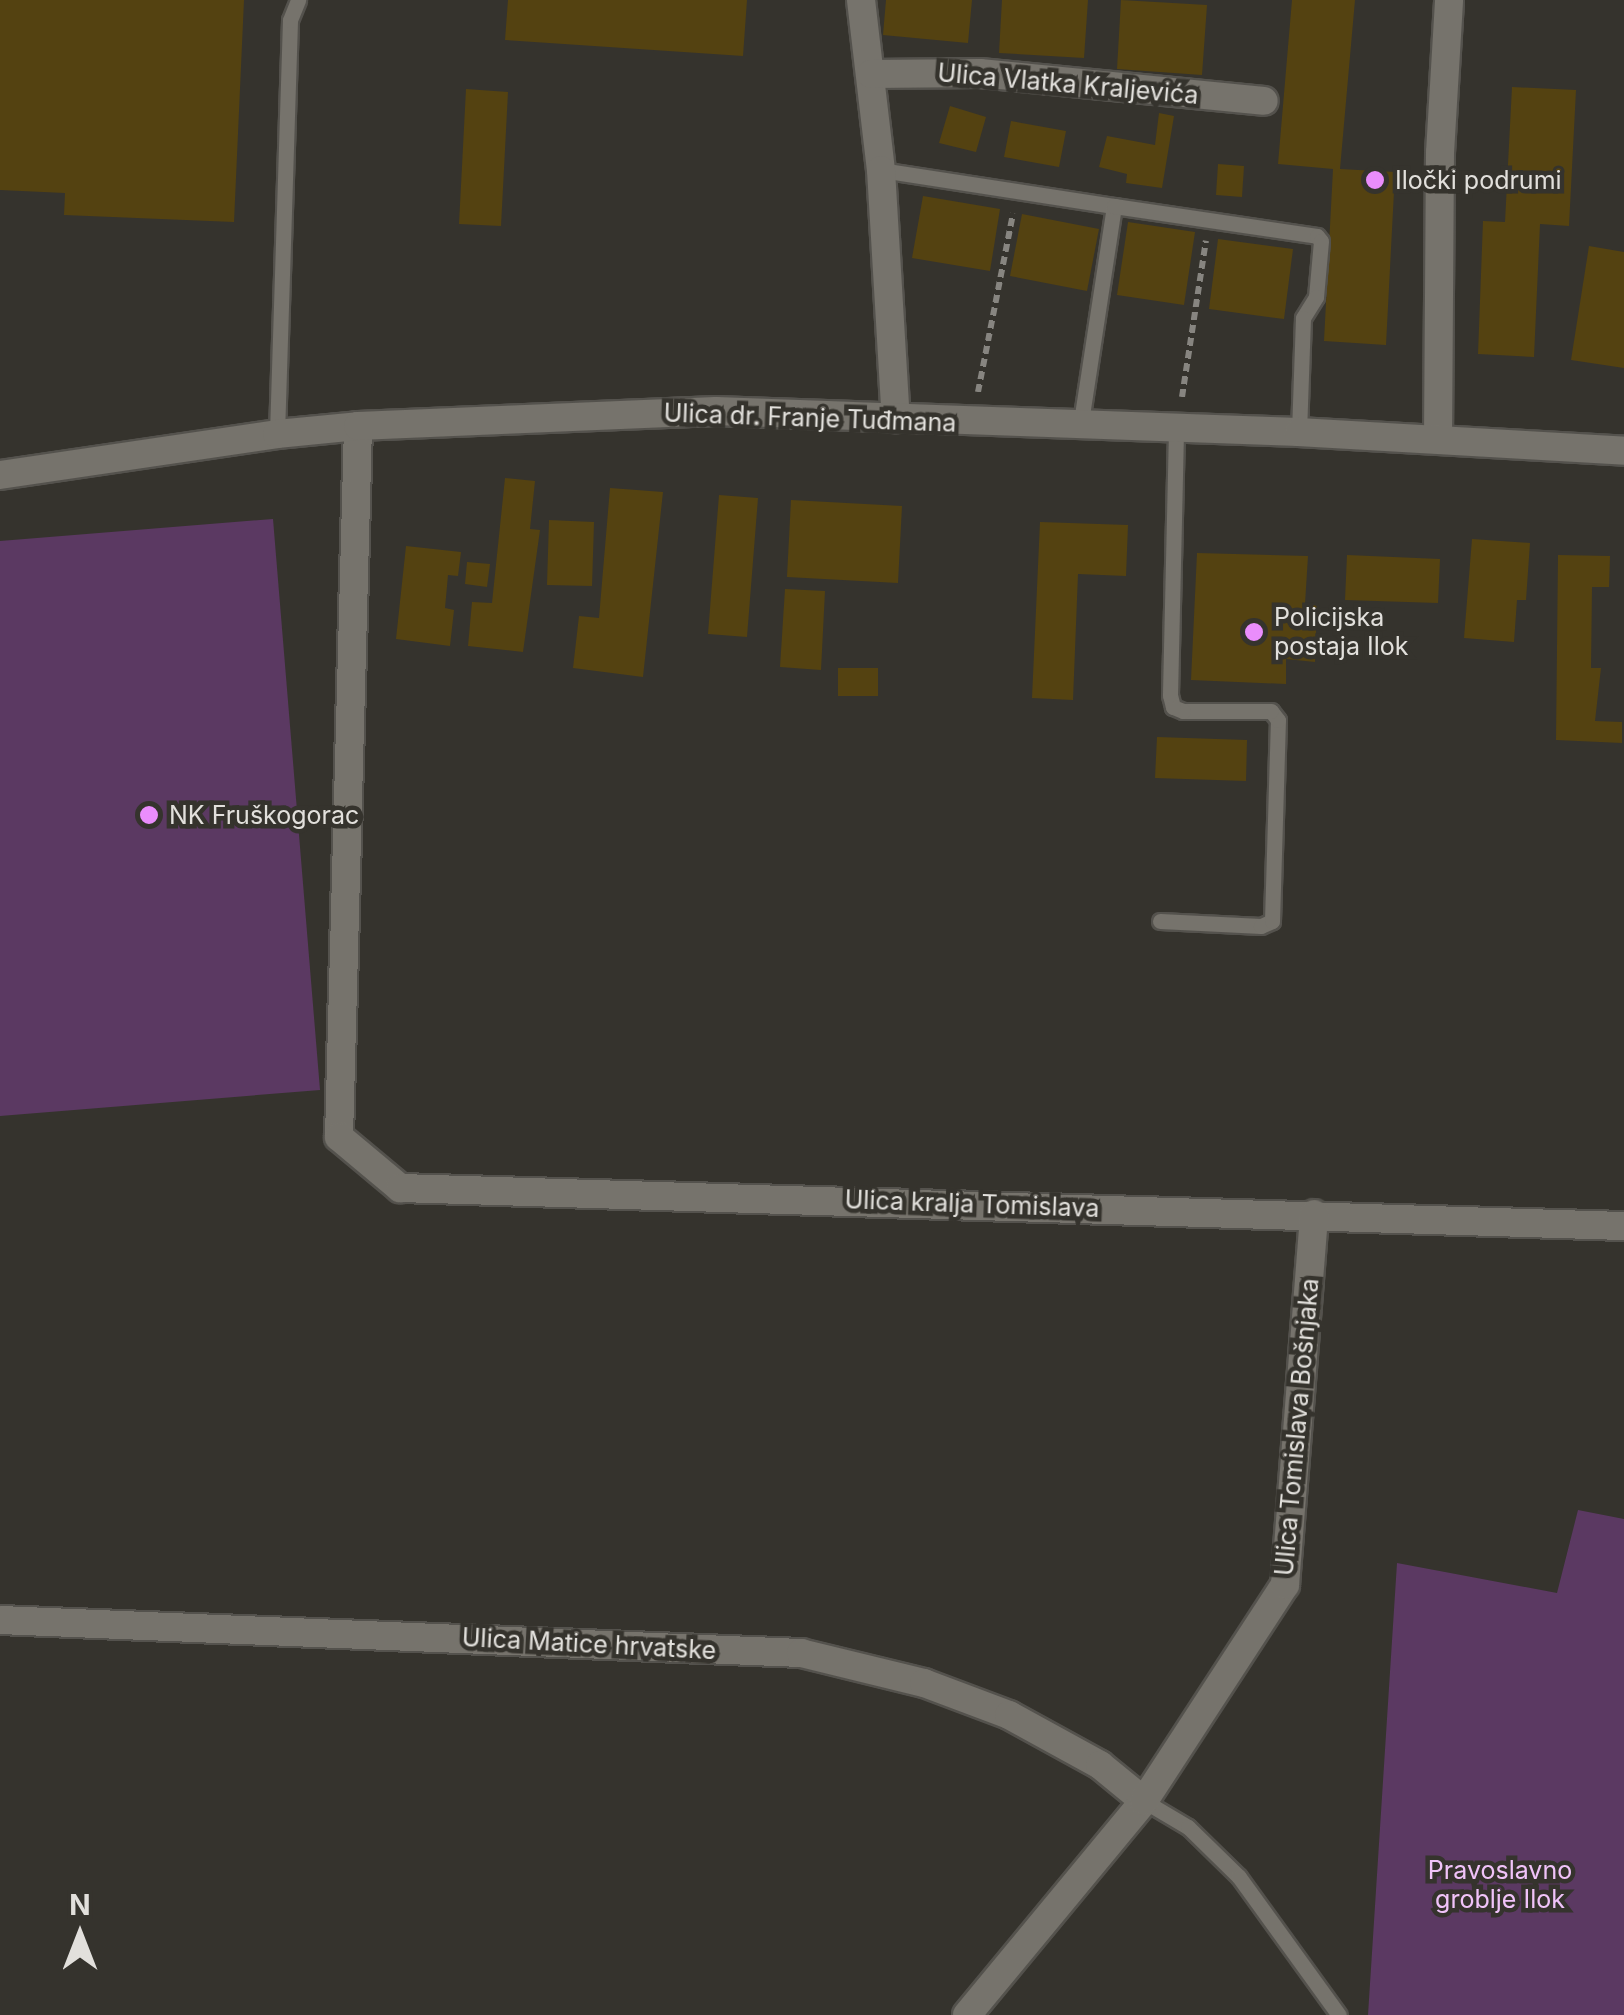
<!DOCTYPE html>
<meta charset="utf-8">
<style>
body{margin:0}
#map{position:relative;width:1624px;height:2015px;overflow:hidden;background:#35332d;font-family:Inter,sans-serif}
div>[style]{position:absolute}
.green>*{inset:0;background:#5b3962}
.building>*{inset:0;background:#544211}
.path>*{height:6px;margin-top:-3px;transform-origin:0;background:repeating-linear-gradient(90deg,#878580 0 8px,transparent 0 13px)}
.roads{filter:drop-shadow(2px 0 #54524d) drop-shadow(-2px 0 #54524d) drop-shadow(0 2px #54524d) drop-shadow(0 -2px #54524d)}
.service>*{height:15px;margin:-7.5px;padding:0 7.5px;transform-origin:7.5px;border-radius:7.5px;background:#76736c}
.minor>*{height:28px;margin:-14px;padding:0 14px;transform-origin:14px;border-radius:14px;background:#76736c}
.secondary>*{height:28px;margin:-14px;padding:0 14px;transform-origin:14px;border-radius:14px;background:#76736c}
.dots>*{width:28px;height:28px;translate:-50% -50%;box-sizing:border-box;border:5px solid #35332d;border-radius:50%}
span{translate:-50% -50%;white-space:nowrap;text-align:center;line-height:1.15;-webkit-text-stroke:9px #35332d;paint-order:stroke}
.street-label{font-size:25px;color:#e2e0dc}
.poi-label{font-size:25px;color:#e2e0dc}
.left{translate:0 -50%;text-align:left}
.park-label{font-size:25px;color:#f0c3f9}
.north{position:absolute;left:30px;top:1885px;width:100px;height:100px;-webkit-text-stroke:8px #35332d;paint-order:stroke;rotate:0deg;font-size:28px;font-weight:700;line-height:40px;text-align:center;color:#e2e0dc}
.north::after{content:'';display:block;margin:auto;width:35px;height:45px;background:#e2e0dc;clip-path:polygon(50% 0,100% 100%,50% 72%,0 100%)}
</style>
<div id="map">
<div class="green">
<i style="clip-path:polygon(273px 519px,320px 1090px,0 1116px,0 541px)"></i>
<i style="clip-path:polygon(1578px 1510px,1624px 1519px,1624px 2015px,1368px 2015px,1397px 1563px,1557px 1593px)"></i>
</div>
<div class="building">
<i style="clip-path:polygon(0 0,244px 0,234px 222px,64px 215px,65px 193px,0 190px)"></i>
<i style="clip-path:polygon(508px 0,747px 0,743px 56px,505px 40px)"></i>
<i style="clip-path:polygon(886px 0,972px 0,968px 43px,883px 35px)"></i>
<i style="clip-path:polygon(1002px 0,1088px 0,1084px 58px,999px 53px)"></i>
<i style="clip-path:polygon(1121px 0,1207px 5px,1202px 75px,1117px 69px)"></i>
<i style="clip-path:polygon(1292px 0,1355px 0,1340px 169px,1395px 172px,1386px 345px,1324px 341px,1333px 169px,1278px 164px)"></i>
<i style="clip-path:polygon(1512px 87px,1576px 90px,1569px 226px,1540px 224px,1534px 357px,1478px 354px,1483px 221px,1505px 222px)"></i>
<i style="clip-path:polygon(466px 89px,508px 92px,501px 226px,459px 224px)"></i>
<i style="clip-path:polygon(950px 106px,986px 117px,976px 152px,939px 143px)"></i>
<i style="clip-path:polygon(1159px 113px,1174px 116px,1162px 188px,1126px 183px,1127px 174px,1099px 167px,1107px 136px,1155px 145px)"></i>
<i style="clip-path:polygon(1011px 121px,1066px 131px,1059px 167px,1004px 157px)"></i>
<i style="clip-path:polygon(1218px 164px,1244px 166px,1242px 197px,1216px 195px)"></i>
<i style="clip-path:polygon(923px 196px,1000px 209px,990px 271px,912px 258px)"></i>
<i style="clip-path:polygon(1022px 214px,1099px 229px,1087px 291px,1010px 276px)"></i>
<i style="clip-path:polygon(1128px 222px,1195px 232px,1184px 305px,1117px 295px)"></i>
<i style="clip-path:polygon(1218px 239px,1293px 249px,1284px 319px,1209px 309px)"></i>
<i style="clip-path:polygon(1589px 246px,1624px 252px,1624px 368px,1571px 360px)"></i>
<i style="clip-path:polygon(505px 478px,535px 481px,530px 529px,540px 530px,523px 652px,468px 646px,472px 602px,492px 603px)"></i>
<i style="clip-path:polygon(610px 488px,663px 492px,643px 677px,573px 668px,579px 616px,599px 618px)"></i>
<i style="clip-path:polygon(719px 495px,758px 498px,747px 637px,708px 634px)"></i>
<i style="clip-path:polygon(791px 500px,902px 506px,898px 583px,787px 577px)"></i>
<i style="clip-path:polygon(549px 520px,594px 522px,592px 586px,547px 585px)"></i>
<i style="clip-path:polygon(1040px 522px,1128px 525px,1126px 576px,1078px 574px,1073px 700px,1032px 698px)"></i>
<i style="clip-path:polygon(1472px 539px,1530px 543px,1526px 600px,1517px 600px,1514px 642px,1464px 638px)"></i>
<i style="clip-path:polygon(406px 546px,461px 552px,458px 576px,448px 575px,445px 608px,454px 610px,450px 646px,396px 639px)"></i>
<i style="clip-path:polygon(1197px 553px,1308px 556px,1305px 604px,1317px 605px,1315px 662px,1286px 659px,1286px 684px,1191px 680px)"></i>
<i style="clip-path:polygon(1347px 555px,1440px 559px,1438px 603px,1345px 600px)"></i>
<i style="clip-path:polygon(1558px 555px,1610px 556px,1609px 587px,1592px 587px,1591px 668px,1601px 668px,1595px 721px,1622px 722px,1622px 743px,1556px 740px)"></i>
<i style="clip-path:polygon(467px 562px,490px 564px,487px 587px,465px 584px)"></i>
<i style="clip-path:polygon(785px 589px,825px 591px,821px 670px,780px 667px)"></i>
<i style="clip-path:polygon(838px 668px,878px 668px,878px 696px,838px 696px)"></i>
<i style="clip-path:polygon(1157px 737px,1247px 740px,1246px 781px,1155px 778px)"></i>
</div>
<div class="path">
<i style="left:978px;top:392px;width:182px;rotate:-78.9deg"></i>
<i style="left:1182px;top:397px;width:158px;rotate:-81.3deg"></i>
</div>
<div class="roads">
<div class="service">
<i style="left:881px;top:170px;width:236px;rotate:8.8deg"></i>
<i style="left:1114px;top:206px;width:225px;rotate:98.7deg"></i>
<i style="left:1114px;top:206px;width:205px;rotate:8.4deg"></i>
<i style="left:1317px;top:236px;width:6px;rotate:51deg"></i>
<i style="left:1321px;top:241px;width:56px;rotate:95.1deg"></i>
<i style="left:1316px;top:297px;width:25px;rotate:122deg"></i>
<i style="left:1303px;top:318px;width:114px;rotate:92deg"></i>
<i style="left:277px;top:434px;width:414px;rotate:-88.2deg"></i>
<i style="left:290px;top:20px;width:22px;rotate:-68deg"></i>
<i style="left:1160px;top:921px;width:101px;rotate:2.8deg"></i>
<i style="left:1261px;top:926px;width:12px;rotate:-24deg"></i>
<i style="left:1272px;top:921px;width:201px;rotate:-88.3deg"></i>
<i style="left:1278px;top:720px;width:11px;rotate:-128deg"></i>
<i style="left:1271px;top:711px;width:88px;rotate:180deg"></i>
<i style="left:1183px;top:711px;width:11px;rotate:-158deg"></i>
<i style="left:1173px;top:707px;width:12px;rotate:-104deg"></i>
<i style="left:1170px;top:695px;width:264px;rotate:-88.7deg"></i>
<i style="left:1144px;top:1801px;width:51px;rotate:30.6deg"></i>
<i style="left:1188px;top:1827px;width:71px;rotate:44.4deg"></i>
<i style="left:1239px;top:1877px;width:170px;rotate:54.1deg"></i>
</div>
<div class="minor">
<i style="left:861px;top:0;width:171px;rotate:83.3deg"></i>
<i style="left:881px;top:170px;width:249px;rotate:86.6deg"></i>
<i style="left:871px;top:74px;width:109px;rotate:-0.5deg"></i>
<i style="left:980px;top:73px;width:285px;rotate:5.6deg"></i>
<i style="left:358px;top:426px;width:711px;rotate:91.53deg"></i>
<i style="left:339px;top:1137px;width:80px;rotate:39.9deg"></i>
<i style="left:400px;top:1188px;width:1225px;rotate:1.78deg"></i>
<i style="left:1438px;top:439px;width:286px;rotate:-89.6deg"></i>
<i style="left:1440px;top:153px;width:153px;rotate:-86.6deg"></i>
<i style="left:0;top:1620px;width:802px;rotate:2.36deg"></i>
<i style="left:801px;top:1653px;width:127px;rotate:13.7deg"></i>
<i style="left:924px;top:1683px;width:91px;rotate:20.6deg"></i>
<i style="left:1009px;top:1715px;width:104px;rotate:28.8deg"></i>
<i style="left:1100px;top:1765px;width:57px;rotate:39.3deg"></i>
<i style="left:967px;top:2015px;width:278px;rotate:-50.4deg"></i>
<i style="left:1144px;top:1801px;width:258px;rotate:-56.9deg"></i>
<i style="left:1285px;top:1585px;width:372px;rotate:-85.5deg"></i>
</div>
<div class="secondary">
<i style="left:0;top:475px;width:280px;rotate:-8.4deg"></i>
<i style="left:277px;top:434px;width:81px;rotate:-5.6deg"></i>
<i style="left:358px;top:426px;width:358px;rotate:-2.4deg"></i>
<i style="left:716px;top:411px;width:583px;rotate:2.06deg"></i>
<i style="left:1299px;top:432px;width:326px;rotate:3.3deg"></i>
</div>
</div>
<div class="dots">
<i style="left:1375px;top:180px;background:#ea8dfc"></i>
<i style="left:1254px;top:632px;background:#ea8dfc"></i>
<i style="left:149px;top:815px;background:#ea8dfc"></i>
</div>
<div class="street-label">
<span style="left:1068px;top:84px;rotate:5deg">Ulica Vlatka Kraljevića</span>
<span style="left:810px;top:418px;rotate:2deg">Ulica dr. Franje Tuđmana</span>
<span style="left:972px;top:1204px;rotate:2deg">Ulica kralja Tomislava</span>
<span style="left:1297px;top:1427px;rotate:-85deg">Ulica Tomislava Bošnjaka</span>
<span style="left:589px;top:1644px;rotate:3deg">Ulica Matice hrvatske</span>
</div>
<div class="poi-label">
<span class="left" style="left:1395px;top:180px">Iločki podrumi</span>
<span class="left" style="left:1274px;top:632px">Policijska<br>postaja Ilok</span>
<span class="left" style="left:169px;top:815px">NK Fruškogorac</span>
</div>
<div class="park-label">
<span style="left:1500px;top:1885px">Pravoslavno<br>groblje Ilok</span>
</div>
<div class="north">N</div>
</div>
